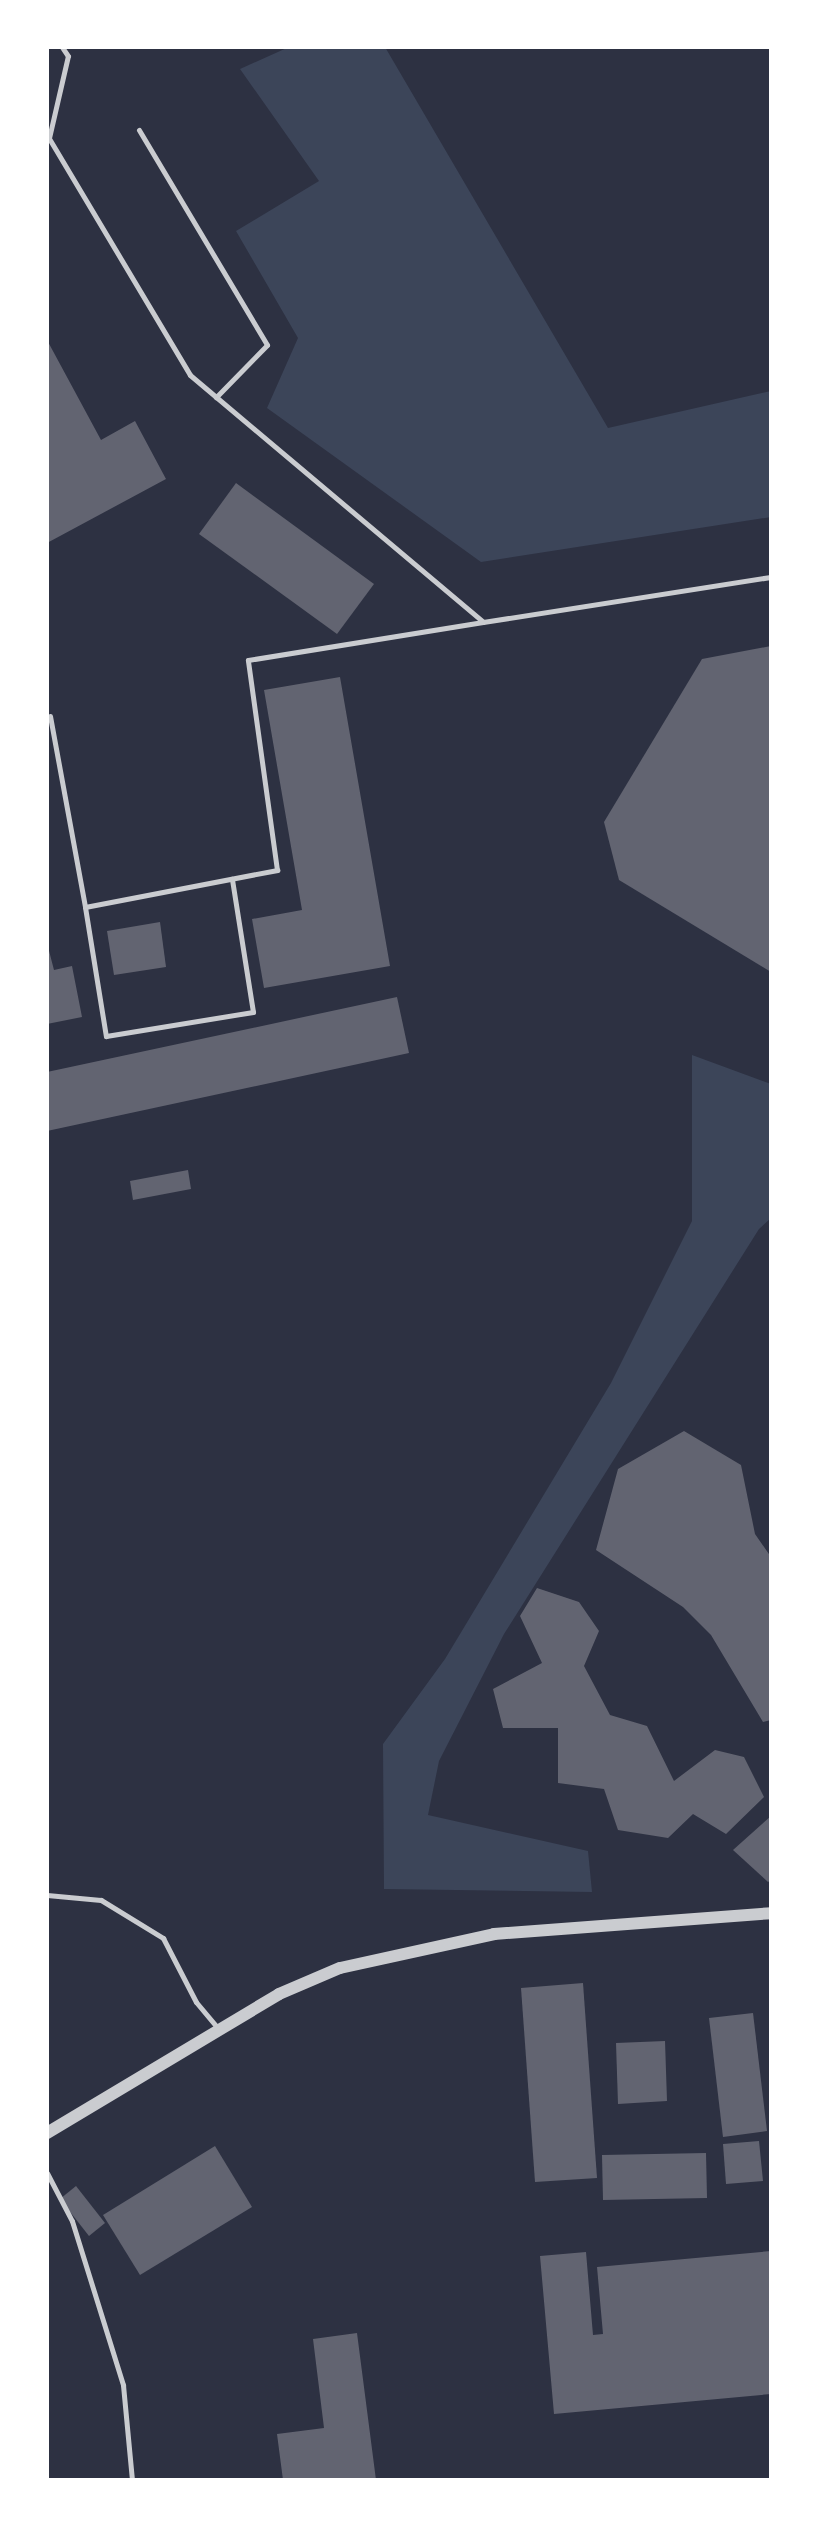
<!DOCTYPE html>
<style>
body{margin:0}
#map{position:relative;width:818px;height:2527px;overflow:hidden;background:#2d3142;font-family:Cabin,sans-serif}
div>[style]{position:absolute}
.green>*{inset:0;background:#3c4559}
.building>*{inset:0;background:#626471}
.service>*{height:5px;margin:-2.5px;padding:0 2.5px;transform-origin:2.5px;border-radius:2.5px;background:#caccd0}
.tertiary>*{height:12px;margin:-6px;padding:0 6px;transform-origin:6px;border-radius:6px;background:#caccd0}
span{translate:-50% -50%;white-space:nowrap;text-align:center;line-height:1.15;-webkit-text-stroke:5px #fff;paint-order:stroke}
.frame{position:absolute;inset:0;border:49px solid #fff;pointer-events:none}
</style>
<div id="map">
<div class="green">
<i style="clip-path:polygon(289px 47px,385px 47px,608px 428px,771px 391px,771px 517px,481px 562px,267px 408px,298px 338px,236px 231px,319px 181px,240px 69px)"></i>
<i style="clip-path:polygon(692px 1055px,771px 1084px,771px 1218px,759px 1229px,504px 1634px,439px 1761px,428px 1815px,588px 1851px,592px 1892px,384px 1889px,383px 1744px,445px 1659px,611px 1383px,692px 1221px)"></i>
</div>
<div class="building">
<i style="clip-path:polygon(47px 340px,101px 440px,135px 421px,166px 479px,47px 543px)"></i>
<i style="clip-path:polygon(236px 483px,374px 584px,337px 634px,199px 534px)"></i>
<i style="clip-path:polygon(771px 646px,771px 972px,619px 880px,604px 822px,702px 659px)"></i>
<i style="clip-path:polygon(340px 677px,390px 966px,264px 988px,252px 919px,302px 910px,264px 690px)"></i>
<i style="clip-path:polygon(160px 922px,166px 967px,114px 975px,107px 931px)"></i>
<i style="clip-path:polygon(47px 943px,54px 970px,72px 966px,82px 1017px,47px 1024px)"></i>
<i style="clip-path:polygon(397px 997px,409px 1053px,47px 1131px,47px 1072px)"></i>
<i style="clip-path:polygon(188px 1170px,191px 1189px,133px 1200px,130px 1181px)"></i>
<i style="clip-path:polygon(684px 1431px,741px 1465px,755px 1534px,771px 1557px,771px 1720px,763px 1722px,711px 1635px,683px 1607px,596px 1550px,618px 1469px)"></i>
<i style="clip-path:polygon(537px 1588px,579px 1602px,599px 1631px,584px 1666px,610px 1715px,647px 1726px,674px 1781px,715px 1750px,744px 1757px,764px 1797px,726px 1834px,693px 1814px,668px 1838px,618px 1830px,604px 1789px,558px 1783px,558px 1728px,503px 1728px,493px 1689px,542px 1663px,520px 1616px)"></i>
<i style="clip-path:polygon(771px 1816px,771px 1880px,768px 1882px,733px 1850px)"></i>
<i style="clip-path:polygon(583px 1983px,597px 2178px,535px 2182px,521px 1988px)"></i>
<i style="clip-path:polygon(753px 2013px,767px 2131px,723px 2137px,709px 2018px)"></i>
<i style="clip-path:polygon(665px 2041px,667px 2101px,618px 2104px,616px 2043px)"></i>
<i style="clip-path:polygon(759px 2141px,763px 2181px,726px 2184px,723px 2144px)"></i>
<i style="clip-path:polygon(215px 2146px,252px 2207px,140px 2275px,103px 2215px)"></i>
<i style="clip-path:polygon(706px 2153px,707px 2198px,603px 2200px,602px 2155px)"></i>
<i style="clip-path:polygon(76px 2186px,105px 2223px,89px 2236px,60px 2199px)"></i>
<i style="clip-path:polygon(771px 2251px,771px 2394px,554px 2414px,540px 2256px,586px 2252px,593px 2335px,603px 2334px,597px 2267px)"></i>
<i style="clip-path:polygon(357px 2333px,376px 2480px,283px 2480px,277px 2434px,324px 2428px,313px 2339px)"></i>
</div>
<div class="service">
<i style="left:139px;top:130px;width:250px;rotate:59.2deg"></i>
<i style="left:267px;top:345px;width:73px;rotate:134.4deg"></i>
<i style="left:47px;top:135px;width:279px;rotate:59.2deg"></i>
<i style="left:190px;top:375px;width:383px;rotate:40.1deg"></i>
<i style="left:483px;top:622px;width:291px;rotate:-8.9deg"></i>
<i style="left:49px;top:138px;width:84px;rotate:-77deg"></i>
<i style="left:68px;top:56px;width:11px;rotate:-124deg"></i>
<i style="left:50px;top:716px;width:194px;rotate:79.6deg"></i>
<i style="left:85px;top:907px;width:196px;rotate:-10.9deg"></i>
<i style="left:277px;top:870px;width:212px;rotate:-97.9deg"></i>
<i style="left:248px;top:660px;width:238px;rotate:-9.2deg"></i>
<i style="left:85px;top:907px;width:131px;rotate:80.8deg"></i>
<i style="left:106px;top:1036px;width:149px;rotate:-9.3deg"></i>
<i style="left:253px;top:1012px;width:135px;rotate:-99deg"></i>
<i style="left:47px;top:1895px;width:54px;rotate:5.3deg"></i>
<i style="left:101px;top:1900px;width:73px;rotate:31.5deg"></i>
<i style="left:163px;top:1938px;width:72px;rotate:62.7deg"></i>
<i style="left:196px;top:2002px;width:34px;rotate:50deg"></i>
<i style="left:47px;top:2173px;width:54px;rotate:62.5deg"></i>
<i style="left:72px;top:2221px;width:172px;rotate:72.7deg"></i>
<i style="left:123px;top:2385px;width:95px;rotate:84.6deg"></i>
</div>
<div class="tertiary">
<i style="left:47px;top:2133px;width:270px;rotate:-30.9deg"></i>
<i style="left:279px;top:1994px;width:66px;rotate:-23.1deg"></i>
<i style="left:340px;top:1968px;width:158px;rotate:-12.4deg"></i>
<i style="left:494px;top:1934px;width:278px;rotate:-4.3deg"></i>
</div>
<div class="frame"></div>
</div>
